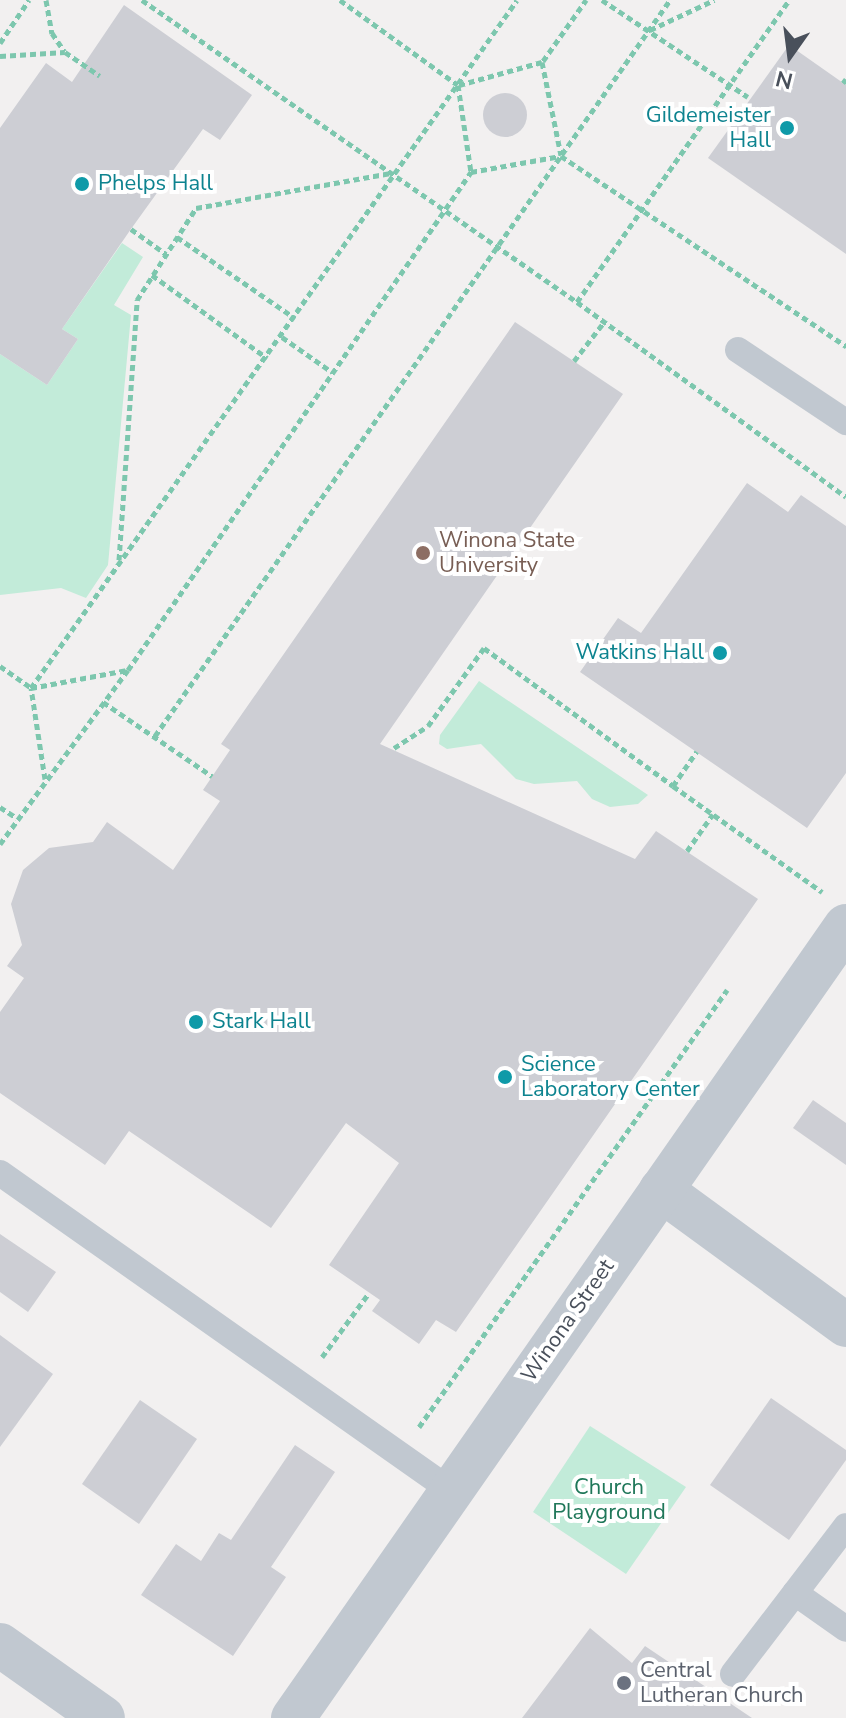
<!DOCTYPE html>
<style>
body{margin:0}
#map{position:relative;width:846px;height:1718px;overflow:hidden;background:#f2f0f0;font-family:"Nunito Sans",sans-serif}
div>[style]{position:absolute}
.green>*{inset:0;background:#c2ebd9}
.building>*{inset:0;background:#cdced4}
.round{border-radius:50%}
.path>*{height:5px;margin-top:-2.5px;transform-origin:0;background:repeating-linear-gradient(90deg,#7dc7ae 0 6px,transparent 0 10px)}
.lane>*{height:26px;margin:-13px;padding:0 13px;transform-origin:13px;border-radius:13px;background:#c1c8d0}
.street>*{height:44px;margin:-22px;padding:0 22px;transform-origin:22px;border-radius:22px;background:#c1c8d0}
.dots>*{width:22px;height:22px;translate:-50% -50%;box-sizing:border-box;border:4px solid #fff;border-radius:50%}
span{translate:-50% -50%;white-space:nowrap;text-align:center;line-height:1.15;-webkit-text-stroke:8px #fff;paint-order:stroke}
.culture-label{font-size:22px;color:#0d838f}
.right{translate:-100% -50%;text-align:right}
.left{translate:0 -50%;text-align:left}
.education-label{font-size:22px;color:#785e54}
.street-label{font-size:22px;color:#49505b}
.park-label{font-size:22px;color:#1f7759}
.worship-label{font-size:22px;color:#5b616d}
.north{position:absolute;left:750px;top:16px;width:80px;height:80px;-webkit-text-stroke:6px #fff;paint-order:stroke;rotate:194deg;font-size:22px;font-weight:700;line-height:32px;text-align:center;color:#49505b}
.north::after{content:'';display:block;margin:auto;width:28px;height:36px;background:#49505b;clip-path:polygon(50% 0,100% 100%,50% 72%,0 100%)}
</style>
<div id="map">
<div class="green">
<i style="clip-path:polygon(122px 243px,143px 257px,114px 305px,131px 315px,108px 565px,86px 598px,61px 588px,0 595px,0 354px,47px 385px,78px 339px,62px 329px)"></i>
<i style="clip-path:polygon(479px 681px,648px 795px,638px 804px,610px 807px,592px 799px,577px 781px,534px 784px,516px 779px,481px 744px,447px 749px,439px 744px,440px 735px)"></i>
<i style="clip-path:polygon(590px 1426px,686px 1487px,626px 1574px,533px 1512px)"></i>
</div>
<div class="building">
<i style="clip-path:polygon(124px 5px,252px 95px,220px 140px,203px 129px,131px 229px,62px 329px,78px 339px,47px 385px,0 354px,0 128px,46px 63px,72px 82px)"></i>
<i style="clip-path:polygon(789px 45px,846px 85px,846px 254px,708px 158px)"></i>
<i class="round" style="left:483px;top:93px;width:44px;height:44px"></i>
<i style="clip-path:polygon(515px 322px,623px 394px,380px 744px,635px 859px,656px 831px,758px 899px,456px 1332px,436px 1320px,419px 1344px,372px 1311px,380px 1300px,329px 1265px,399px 1163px,346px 1123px,271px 1228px,129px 1131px,105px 1165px,0 1093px,0 1012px,24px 978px,7px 966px,22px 945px,11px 904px,23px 870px,49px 848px,93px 842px,107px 822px,173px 870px,220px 801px,203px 790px,230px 750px,221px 744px)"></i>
<i style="clip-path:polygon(747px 483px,788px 512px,801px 495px,846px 526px,846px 773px,807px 828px,580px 672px,618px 618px,641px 633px)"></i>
<i style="clip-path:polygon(813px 1100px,846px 1123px,846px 1165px,793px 1128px)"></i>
<i style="clip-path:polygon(0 1234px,56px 1272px,28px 1312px,0 1292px)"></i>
<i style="clip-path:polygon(0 1335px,53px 1374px,0 1447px)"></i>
<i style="clip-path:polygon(771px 1398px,846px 1450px,846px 1460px,789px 1540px,710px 1485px)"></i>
<i style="clip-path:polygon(140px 1400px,197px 1439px,139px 1524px,82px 1484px)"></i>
<i style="clip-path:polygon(295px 1445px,335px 1472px,271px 1567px,286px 1577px,233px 1656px,141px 1595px,176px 1544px,201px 1561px,219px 1533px,231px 1540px)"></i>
<i style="clip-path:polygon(590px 1628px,632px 1663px,645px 1646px,752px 1718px,522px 1718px)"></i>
</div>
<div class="path">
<i style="left:46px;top:0;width:34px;rotate:80deg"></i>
<i style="left:52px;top:33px;width:22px;rotate:56deg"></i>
<i style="left:142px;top:0;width:530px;rotate:34.77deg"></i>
<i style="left:577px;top:302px;width:332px;rotate:35.9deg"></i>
<i style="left:340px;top:0;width:145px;rotate:35.8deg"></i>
<i style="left:458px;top:85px;width:88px;rotate:81.5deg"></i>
<i style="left:471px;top:172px;width:91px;rotate:-10.1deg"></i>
<i style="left:561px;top:156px;width:343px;rotate:33.7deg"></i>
<i style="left:602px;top:0;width:175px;rotate:33.6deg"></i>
<i style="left:650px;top:30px;width:71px;rotate:-25.1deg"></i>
<i style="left:0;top:43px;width:52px;rotate:-56deg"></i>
<i style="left:0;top:56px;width:65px;rotate:-3.5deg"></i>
<i style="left:65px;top:52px;width:42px;rotate:34.4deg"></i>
<i style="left:543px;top:61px;width:75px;rotate:-54.8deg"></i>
<i style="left:843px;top:83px;width:5px;rotate:-53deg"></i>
<i style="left:459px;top:85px;width:86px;rotate:-15.5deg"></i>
<i style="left:542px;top:62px;width:95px;rotate:78.5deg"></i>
<i style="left:131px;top:229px;width:43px;rotate:35.5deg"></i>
<i style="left:177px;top:237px;width:143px;rotate:34.5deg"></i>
<i style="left:152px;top:275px;width:142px;rotate:35.8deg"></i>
<i style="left:577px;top:302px;width:369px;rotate:-54.9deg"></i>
<i style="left:282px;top:337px;width:61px;rotate:35deg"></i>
<i style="left:574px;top:361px;width:49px;rotate:-52.4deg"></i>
<i style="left:119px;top:560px;width:261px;rotate:-86deg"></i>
<i style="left:137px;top:300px;width:109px;rotate:-57.3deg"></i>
<i style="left:196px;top:208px;width:198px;rotate:-10.2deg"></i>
<i style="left:0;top:666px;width:38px;rotate:35deg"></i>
<i style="left:31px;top:688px;width:98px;rotate:-10.6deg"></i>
<i style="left:103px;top:702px;width:132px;rotate:34.2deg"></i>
<i style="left:155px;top:736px;width:898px;rotate:-55.02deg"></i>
<i style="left:394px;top:748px;width:40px;rotate:-32.9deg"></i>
<i style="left:428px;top:726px;width:96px;rotate:-54.3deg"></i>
<i style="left:484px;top:648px;width:234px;rotate:36.1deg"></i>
<i style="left:673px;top:786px;width:42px;rotate:-55.6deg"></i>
<i style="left:45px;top:779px;width:92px;rotate:-98.7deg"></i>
<i style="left:31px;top:688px;width:842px;rotate:-54.76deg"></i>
<i style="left:673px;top:786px;width:183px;rotate:35.4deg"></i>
<i style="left:0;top:807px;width:20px;rotate:33deg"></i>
<i style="left:0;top:844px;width:216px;rotate:-53.7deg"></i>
<i style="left:128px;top:670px;width:605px;rotate:-55.44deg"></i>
<i style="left:687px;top:851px;width:45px;rotate:-54.9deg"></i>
<i style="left:322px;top:1357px;width:79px;rotate:-53.7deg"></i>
<i style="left:419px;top:1427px;width:535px;rotate:-54.82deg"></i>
</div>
<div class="lane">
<i style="left:738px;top:350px;width:130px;rotate:33.7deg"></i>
<i style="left:0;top:1173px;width:550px;rotate:35.16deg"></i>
<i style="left:795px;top:1593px;width:62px;rotate:35.2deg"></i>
<i style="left:733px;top:1674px;width:186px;rotate:-52.6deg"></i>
</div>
<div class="street">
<i style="left:661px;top:1190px;width:229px;rotate:36.1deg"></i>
<i style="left:0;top:1645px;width:126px;rotate:35.3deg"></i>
<i style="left:293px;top:1718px;width:966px;rotate:-55.08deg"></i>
</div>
<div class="dots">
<i style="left:787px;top:128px;background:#0f9aa8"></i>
<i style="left:82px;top:184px;background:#0f9aa8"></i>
<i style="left:423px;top:553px;background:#8d6e63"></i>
<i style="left:720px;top:653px;background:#0f9aa8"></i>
<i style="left:196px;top:1022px;background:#0f9aa8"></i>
<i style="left:505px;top:1077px;background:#0f9aa8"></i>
<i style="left:624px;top:1683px;background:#6b7280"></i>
</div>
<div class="culture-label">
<span class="right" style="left:771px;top:128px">Gildemeister<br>Hall</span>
<span class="left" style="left:98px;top:184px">Phelps Hall</span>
<span class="right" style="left:704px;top:653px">Watkins Hall</span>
<span class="left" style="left:212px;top:1022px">Stark Hall</span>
<span class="left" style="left:521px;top:1077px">Science<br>Laboratory Center</span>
</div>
<div class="education-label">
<span class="left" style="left:439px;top:553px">Winona State<br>University</span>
</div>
<div class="street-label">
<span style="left:568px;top:1321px;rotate:-55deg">Winona Street</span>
</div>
<div class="park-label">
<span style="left:609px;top:1500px">Church<br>Playground</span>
</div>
<div class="worship-label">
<span class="left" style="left:640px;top:1683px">Central<br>Lutheran Church</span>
</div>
<div class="north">N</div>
</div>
